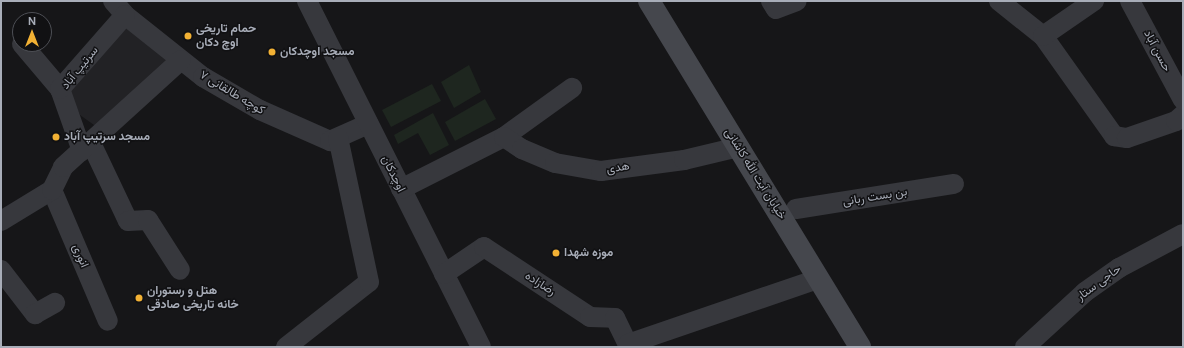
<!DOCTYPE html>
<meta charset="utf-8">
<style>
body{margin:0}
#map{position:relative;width:1184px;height:348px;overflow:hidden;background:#161618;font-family:"DM Sans",Vazirmatn,sans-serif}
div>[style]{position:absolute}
.built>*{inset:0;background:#222225}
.green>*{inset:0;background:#1e261f}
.street>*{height:20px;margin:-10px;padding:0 10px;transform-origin:10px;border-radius:10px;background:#37383d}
.secondary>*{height:22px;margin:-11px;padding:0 11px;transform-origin:11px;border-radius:11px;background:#45474d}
.dots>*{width:11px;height:11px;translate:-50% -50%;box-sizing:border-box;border:2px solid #111113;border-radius:50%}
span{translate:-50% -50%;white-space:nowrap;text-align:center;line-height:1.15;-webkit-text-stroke:3px #111113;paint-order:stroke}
.poi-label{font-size:12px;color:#a8adb8;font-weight:700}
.left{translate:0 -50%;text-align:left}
.street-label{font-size:12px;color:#a8adb8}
.frame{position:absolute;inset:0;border:2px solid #a8adb8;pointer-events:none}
.north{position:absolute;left:12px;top:12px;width:40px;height:40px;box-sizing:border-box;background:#111113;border:1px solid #4d4f55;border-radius:50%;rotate:0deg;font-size:11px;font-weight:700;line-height:16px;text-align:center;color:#a8adb8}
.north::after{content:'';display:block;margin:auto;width:14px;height:18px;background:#f2b134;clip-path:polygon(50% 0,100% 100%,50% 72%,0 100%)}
</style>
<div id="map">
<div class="built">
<i style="clip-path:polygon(131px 24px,173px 64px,101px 130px,80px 115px,66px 88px)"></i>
</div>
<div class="green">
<i style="clip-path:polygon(469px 65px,481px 92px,454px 108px,441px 82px)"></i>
<i style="clip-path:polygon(432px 84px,441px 101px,391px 127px,382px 110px)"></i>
<i style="clip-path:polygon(485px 99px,496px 119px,455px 141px,445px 122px)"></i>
<i style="clip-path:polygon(433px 113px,449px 145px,430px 155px,418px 133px,398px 144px,394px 135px)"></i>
</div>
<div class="street">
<i style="left:113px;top:1px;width:18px;rotate:49deg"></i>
<i style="left:125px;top:15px;width:100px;rotate:38.5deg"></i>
<i style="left:203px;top:77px;width:66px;rotate:30.1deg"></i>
<i style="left:260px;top:110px;width:77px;rotate:23.9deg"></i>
<i style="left:330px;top:141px;width:42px;rotate:-24.1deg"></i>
<i style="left:307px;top:1px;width:387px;rotate:63.3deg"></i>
<i style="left:771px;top:1px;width:9px;rotate:58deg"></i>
<i style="left:776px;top:9px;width:22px;rotate:-21deg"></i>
<i style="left:999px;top:1px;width:56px;rotate:38.5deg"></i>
<i style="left:1043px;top:36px;width:123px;rotate:54.6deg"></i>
<i style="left:1114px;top:136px;width:13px;rotate:9deg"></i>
<i style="left:1127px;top:138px;width:52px;rotate:-19.1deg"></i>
<i style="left:1176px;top:121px;width:9px;rotate:-41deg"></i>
<i style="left:1130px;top:1px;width:112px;rotate:61.8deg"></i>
<i style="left:1043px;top:36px;width:62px;rotate:-34.5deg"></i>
<i style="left:22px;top:44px;width:59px;rotate:49.8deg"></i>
<i style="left:504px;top:137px;width:84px;rotate:-35.8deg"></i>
<i style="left:91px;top:143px;width:86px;rotate:64.6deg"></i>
<i style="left:128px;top:221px;width:20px;rotate:-3deg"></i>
<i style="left:148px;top:220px;width:59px;rotate:57.4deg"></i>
<i style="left:82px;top:151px;width:66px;rotate:-109.5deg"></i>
<i style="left:60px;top:89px;width:98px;rotate:-48.7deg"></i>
<i style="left:401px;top:189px;width:115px;rotate:-26.8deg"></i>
<i style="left:504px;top:137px;width:22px;rotate:34deg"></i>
<i style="left:522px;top:149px;width:36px;rotate:23deg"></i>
<i style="left:555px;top:163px;width:47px;rotate:9.9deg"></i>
<i style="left:601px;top:171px;width:84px;rotate:-7.5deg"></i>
<i style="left:684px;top:160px;width:56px;rotate:-13.5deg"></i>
<i style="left:52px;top:190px;width:142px;rotate:66.9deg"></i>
<i style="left:796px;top:209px;width:160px;rotate:-9deg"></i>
<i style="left:1px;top:221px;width:60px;rotate:-31.3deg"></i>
<i style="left:52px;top:190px;width:25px;rotate:-64deg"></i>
<i style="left:63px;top:167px;width:159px;rotate:-42.2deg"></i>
<i style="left:1px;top:270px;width:56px;rotate:52.3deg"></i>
<i style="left:35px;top:314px;width:23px;rotate:-29deg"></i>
<i style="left:444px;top:274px;width:48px;rotate:-34deg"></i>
<i style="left:484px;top:247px;width:127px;rotate:33.4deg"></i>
<i style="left:590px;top:317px;width:25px;rotate:2deg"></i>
<i style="left:615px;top:318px;width:32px;rotate:64deg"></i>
<i style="left:628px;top:344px;width:201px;rotate:-18.9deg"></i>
<i style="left:286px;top:347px;width:105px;rotate:-38.1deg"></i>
<i style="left:369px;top:282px;width:147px;rotate:-102.1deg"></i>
<i style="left:1025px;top:347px;width:81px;rotate:-42.5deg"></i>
<i style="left:1085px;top:292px;width:42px;rotate:-35.2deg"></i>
<i style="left:1119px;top:268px;width:72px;rotate:-28deg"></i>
</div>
<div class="secondary">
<i style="left:649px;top:1px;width:405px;rotate:58.6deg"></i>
</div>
<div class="dots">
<i style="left:188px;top:36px;background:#f2b134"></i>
<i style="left:272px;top:52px;background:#f2b134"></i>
<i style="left:56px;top:137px;background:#f2b134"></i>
<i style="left:556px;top:253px;background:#f2b134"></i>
<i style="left:139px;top:298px;background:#f2b134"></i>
</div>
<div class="poi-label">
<span class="left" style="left:196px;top:36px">حمام تاریخی<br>اوچ دکان</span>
<span class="left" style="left:280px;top:52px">مسجد اوچدکان</span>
<span class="left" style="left:64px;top:137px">مسجد سرتیپ آباد</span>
<span class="left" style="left:564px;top:253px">موزه شهدا</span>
<span class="left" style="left:147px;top:298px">هتل و رستوران<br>خانه تاریخی صادقی</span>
</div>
<div class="street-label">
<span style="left:1157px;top:51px;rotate:62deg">حسن آباد</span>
<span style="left:80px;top:68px;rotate:-51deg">سرتیپ آباد</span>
<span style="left:232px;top:93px;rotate:31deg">کوچه طالقانی ۷</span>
<span style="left:618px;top:168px;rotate:-9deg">هدی</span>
<span style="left:393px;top:174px;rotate:63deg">اوچدکان</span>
<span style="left:755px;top:174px;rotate:58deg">خیابان آیت الله کاشانی</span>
<span style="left:875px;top:197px;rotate:-9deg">بن بست ربانی</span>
<span style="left:80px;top:256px;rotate:67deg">انوری</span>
<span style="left:1099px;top:283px;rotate:-36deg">حاجی ستار</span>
<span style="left:540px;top:284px;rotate:33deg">رضازاده</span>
</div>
<div class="frame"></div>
<div class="north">N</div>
</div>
